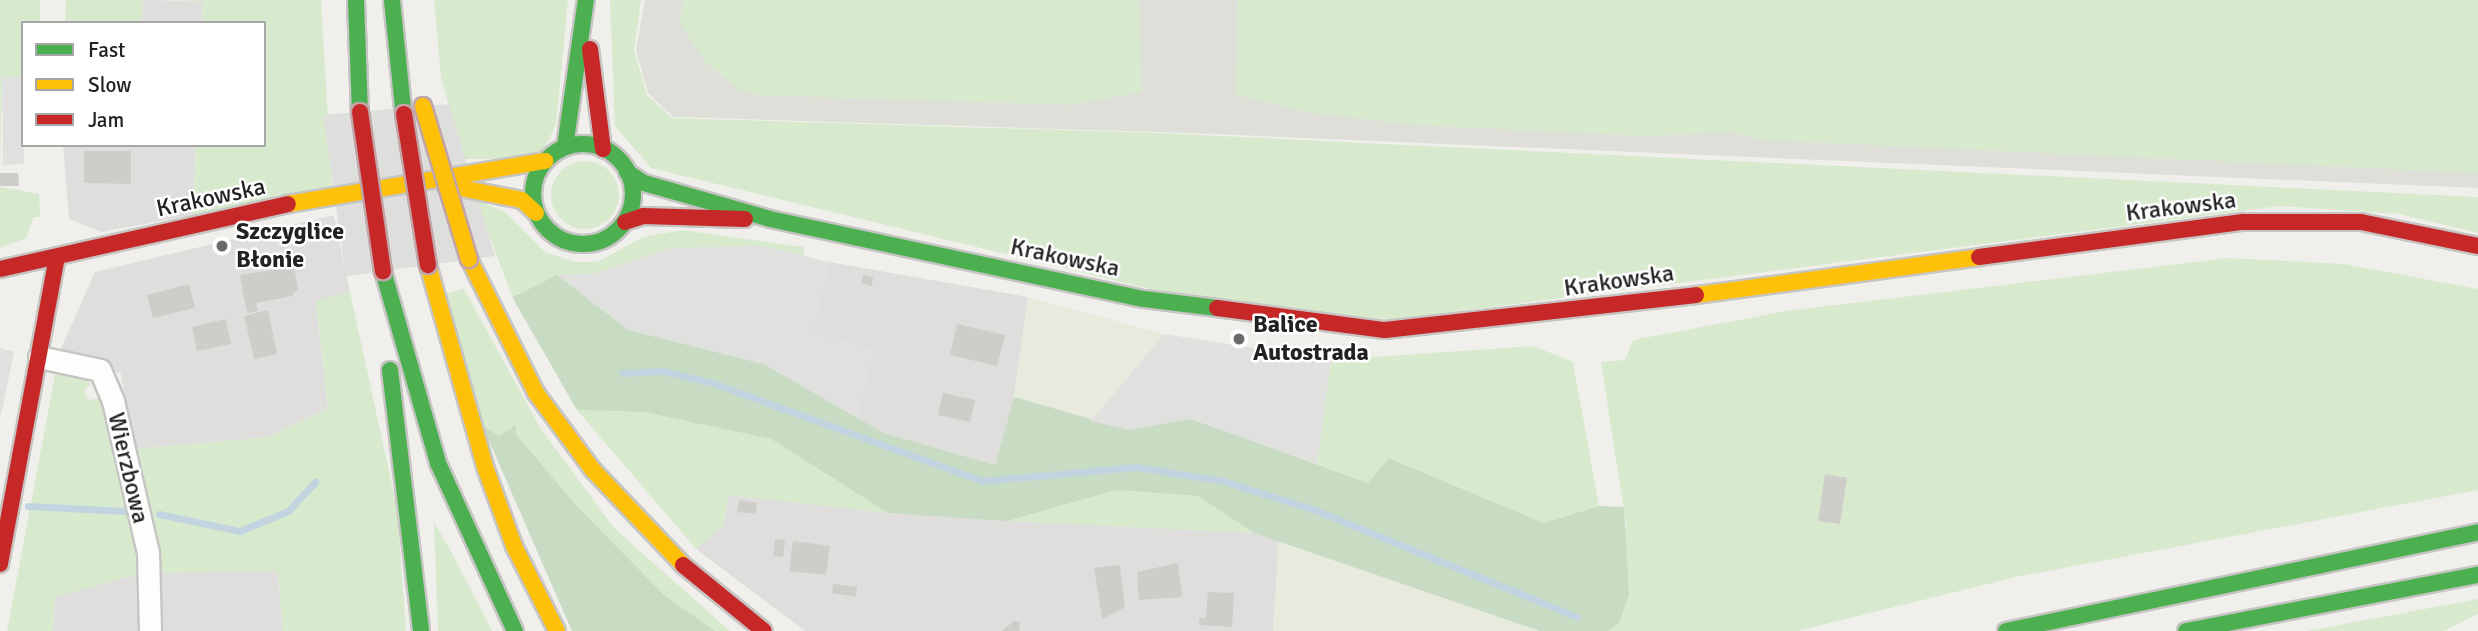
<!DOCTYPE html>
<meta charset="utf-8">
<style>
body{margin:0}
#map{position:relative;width:2478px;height:631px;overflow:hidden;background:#f0efeb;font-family:Signika,sans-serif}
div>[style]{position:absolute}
.residential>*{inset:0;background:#dfdedc}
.airport>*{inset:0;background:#dfdfda}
.farmland>*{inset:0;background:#e8eadd}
.grass>*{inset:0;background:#d8eace}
.round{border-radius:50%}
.forest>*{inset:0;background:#c8dcc3}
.parking>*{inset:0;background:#e0e0de}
.pier>*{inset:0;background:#dededd}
.stream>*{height:7px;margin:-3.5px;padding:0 3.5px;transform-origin:3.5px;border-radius:3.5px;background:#c2d4df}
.building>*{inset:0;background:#cecdca}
.roads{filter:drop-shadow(2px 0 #c6c5c3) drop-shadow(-2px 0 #c6c5c3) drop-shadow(0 2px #c6c5c3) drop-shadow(0 -2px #c6c5c3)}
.street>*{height:21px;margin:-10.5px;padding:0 10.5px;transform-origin:10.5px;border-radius:10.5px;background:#fdfdfc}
.fast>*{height:16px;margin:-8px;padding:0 8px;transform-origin:8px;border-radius:8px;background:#4caf50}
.fast>.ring{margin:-8px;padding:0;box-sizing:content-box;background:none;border:16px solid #4caf50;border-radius:50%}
.slow>*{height:16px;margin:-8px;padding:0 8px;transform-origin:8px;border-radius:8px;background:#ffc107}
.jam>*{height:16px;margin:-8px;padding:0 8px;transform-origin:8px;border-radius:8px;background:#c62828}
.bridges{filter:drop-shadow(2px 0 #c2a5a8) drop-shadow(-2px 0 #c2a5a8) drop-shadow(0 2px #c2a5a8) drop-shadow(0 -2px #c2a5a8)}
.slow-bridge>*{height:16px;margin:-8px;padding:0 8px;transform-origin:8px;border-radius:8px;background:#ffc107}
.jam-bridge>*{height:16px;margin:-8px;padding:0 8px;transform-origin:8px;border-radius:8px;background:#c62828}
.dots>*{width:19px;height:19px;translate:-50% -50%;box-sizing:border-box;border:4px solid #fff;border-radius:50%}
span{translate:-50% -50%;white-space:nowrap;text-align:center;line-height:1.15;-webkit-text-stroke:5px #fff;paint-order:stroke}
.street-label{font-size:24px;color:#222}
.poi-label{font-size:24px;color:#222;font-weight:700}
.left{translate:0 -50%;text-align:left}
.legend{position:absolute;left:21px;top:21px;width:245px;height:126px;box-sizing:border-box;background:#fff;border:2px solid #a7a7a7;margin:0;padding:9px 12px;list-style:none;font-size:21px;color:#222}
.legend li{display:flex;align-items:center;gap:14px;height:35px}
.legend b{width:35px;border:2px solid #a7a7a7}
</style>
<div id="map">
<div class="residential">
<i style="clip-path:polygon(143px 0,203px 1px,202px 23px,142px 23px)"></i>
<i style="clip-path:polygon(63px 145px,196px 145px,193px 215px,101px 232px,69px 219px)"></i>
<i style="clip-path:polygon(334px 215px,350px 292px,316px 302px,328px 408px,269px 437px,134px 449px,121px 374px,59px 353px,95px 272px)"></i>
<i style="clip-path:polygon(829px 262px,1028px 297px,1014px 397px,995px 465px,884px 433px,857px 418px,872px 350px,812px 333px)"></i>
<i style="clip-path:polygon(728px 494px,888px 513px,1254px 533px,1279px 540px,1273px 631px,805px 631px,696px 549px,724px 525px)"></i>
<i style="clip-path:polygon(278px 571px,283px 631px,53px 631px,55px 597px,135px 573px)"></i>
</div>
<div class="airport">
<i style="clip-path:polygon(645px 0,2478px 0,2478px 188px,1189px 133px,673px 117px,648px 93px,636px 50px)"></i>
</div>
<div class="farmland">
<i style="clip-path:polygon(1028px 297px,1164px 334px,1091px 421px,1014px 397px)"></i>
<i style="clip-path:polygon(1279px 540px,1540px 631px,1273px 631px)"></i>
</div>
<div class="grass">
<i style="clip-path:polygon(0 0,40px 0,40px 23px,23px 23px,23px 77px,2px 78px,0 165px)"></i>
<i style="clip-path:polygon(66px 0,143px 0,142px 23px,65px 23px)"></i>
<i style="clip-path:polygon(164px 0,321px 0,332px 186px,193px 215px,196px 145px,264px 145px,264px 23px,202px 23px,203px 1px)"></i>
<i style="clip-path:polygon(434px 0,568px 0,556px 125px,543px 150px,522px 159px,463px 159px,441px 77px)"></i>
<i style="clip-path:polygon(610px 0,641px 0,634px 50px,647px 95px,672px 118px,1159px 133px,2478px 197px,2478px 233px,2399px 214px,2280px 206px,1390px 320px,1179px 296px,651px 168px,615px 126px)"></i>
<i style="clip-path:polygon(683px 0,1139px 0,1142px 92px,1069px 105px,758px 95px,740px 90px,706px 63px,680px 23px)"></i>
<i style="clip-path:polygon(1238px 0,2478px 0,2478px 173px,1759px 140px,1733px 132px,1647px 136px,1413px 125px,1306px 112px,1236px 95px)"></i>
<i class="round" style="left:551px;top:161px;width:68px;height:68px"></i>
<i style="clip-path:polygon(0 187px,39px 194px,40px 217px,34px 217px,26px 238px,0 248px)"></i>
<i style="clip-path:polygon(476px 200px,505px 212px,545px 252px,576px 262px,597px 262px,643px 237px,682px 230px,804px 247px,804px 256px,762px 246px,672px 248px,593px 274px,557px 275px,512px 296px)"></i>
<i style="clip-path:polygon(2229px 258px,2344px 264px,2478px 289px,2478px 490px,2016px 577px,1797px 631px,1608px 631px,1619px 623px,1626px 524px,1601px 362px,1625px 360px,1633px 340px,1786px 311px)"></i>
<i style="clip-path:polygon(464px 289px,541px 429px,614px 528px,730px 631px,715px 631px,664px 595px,575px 504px,516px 434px,516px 425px,499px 436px,482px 425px,444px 294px)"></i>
<i style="clip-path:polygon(350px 292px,397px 508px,406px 631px,283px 631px,278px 571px,160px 573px,134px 449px,269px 437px,328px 408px,316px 301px)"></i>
<i style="clip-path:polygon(1533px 346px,1573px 362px,1599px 506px,1544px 523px,1390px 458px,1368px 483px,1317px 464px,1331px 360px)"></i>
<i style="clip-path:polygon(56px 370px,79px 371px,91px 384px,84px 391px,89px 400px,103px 398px,143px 573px,55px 597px,53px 631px,7px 631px)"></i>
<i style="clip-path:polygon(577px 410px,643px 412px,771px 439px,888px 513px,728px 495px,724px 525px,696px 549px)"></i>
<i style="clip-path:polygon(1117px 490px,1198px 496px,1254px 533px,1007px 521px)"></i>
<i style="clip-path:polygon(434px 522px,453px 555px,492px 631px,438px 631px)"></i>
<i style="clip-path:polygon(2478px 599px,2478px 614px,2444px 631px,2307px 631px)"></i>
</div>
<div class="forest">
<i style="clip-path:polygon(557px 275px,629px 330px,764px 364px,884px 433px,995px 465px,1014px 397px,1129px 430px,1190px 418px,1368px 483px,1389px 458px,1544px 523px,1599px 506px,1624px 507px,1629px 595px,1619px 623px,1608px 631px,1540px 631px,1254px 533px,1198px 496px,1117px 490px,1007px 521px,888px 513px,771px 439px,643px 412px,577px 410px,512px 297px)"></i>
<i style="clip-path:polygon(482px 425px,499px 436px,516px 425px,516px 434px,575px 504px,664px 595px,715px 631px,572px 631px)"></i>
</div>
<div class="parking">
<i style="clip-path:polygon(2px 77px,23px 77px,24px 164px,3px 165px)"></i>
<i style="clip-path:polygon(762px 246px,829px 262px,812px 333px,872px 350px,857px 418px,764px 364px,629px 330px,557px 275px,593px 274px,672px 248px)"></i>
<i style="clip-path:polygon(1164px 334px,1331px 360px,1317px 464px,1190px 419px,1129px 430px,1091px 421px)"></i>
<i style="clip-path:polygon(0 348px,14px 352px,0 420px)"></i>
</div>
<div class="pier">
<i style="clip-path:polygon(449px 104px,495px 256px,346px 276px,323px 115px)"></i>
</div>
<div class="stream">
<i style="left:622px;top:373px;width:41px;rotate:-2.8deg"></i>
<i style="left:663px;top:371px;width:51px;rotate:13.5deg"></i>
<i style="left:713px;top:383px;width:286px;rotate:20deg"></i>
<i style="left:982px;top:481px;width:155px;rotate:-5.2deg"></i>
<i style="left:1136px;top:467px;width:88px;rotate:9.1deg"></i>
<i style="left:1223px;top:481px;width:96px;rotate:17.5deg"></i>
<i style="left:1315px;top:510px;width:283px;rotate:22.2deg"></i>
<i style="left:28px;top:506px;width:97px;rotate:3deg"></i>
<i style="left:159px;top:514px;width:83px;rotate:11.9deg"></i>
<i style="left:240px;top:531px;width:52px;rotate:-22.6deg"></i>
<i style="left:288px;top:511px;width:40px;rotate:-47deg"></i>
</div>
<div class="building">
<i style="clip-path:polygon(84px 151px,131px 151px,131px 184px,84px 183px)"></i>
<i style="clip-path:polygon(0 173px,18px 173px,19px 186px,0 186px)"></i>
<i style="clip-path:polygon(294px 266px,298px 289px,292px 296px,256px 303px,258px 311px,247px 313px,240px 275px)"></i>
<i style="clip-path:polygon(863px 275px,873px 277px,872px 286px,861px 283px)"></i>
<i style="clip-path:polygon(189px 284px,195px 308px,153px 318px,147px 295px)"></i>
<i style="clip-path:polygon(268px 310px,277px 354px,254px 359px,244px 316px)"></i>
<i style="clip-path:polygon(226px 319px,231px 344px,197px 351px,192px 327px)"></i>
<i style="clip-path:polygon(957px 324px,1005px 335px,997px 366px,950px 355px)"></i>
<i style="clip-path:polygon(943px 393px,975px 400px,970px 422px,938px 415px)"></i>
<i style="clip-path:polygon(1825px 474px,1847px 478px,1840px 524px,1818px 521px)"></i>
<i style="clip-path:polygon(739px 500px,757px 503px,756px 514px,737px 512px)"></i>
<i style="clip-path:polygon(775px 539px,785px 540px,783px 557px,773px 556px)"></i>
<i style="clip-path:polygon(793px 541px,830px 546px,826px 575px,789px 571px)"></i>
<i style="clip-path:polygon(1178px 563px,1182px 597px,1139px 600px,1137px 572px)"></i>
<i style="clip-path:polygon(1120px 565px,1125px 607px,1102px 619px,1094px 568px)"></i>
<i style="clip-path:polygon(833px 584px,857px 587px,856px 597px,832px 593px)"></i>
<i style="clip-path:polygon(1208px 592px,1234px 593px,1232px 627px,1199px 625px,1199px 618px,1206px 618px)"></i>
<i style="clip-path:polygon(1014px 621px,1020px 622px,1019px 631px,1002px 631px)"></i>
</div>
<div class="roads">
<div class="street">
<i style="left:39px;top:357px;width:62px;rotate:12deg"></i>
<i style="left:100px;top:370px;width:34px;rotate:67deg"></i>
<i style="left:113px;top:401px;width:156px;rotate:77deg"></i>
<i style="left:148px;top:553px;width:78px;rotate:88.5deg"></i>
</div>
<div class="fast">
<i style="left:356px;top:0;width:112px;rotate:88deg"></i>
<i style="left:392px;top:0;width:109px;rotate:84.2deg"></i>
<i class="ring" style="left:533px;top:144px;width:84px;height:84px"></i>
<i style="left:565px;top:147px;width:148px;rotate:-81.9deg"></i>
<i style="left:627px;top:172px;width:20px;rotate:33deg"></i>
<i style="left:644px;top:183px;width:131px;rotate:15.9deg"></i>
<i style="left:770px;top:219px;width:382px;rotate:12.1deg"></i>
<i style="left:1144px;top:299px;width:74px;rotate:7deg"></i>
<i style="left:383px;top:271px;width:200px;rotate:74deg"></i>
<i style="left:438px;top:463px;width:185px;rotate:65.4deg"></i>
<i style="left:390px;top:370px;width:263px;rotate:83.2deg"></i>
<i style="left:2006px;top:631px;width:482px;rotate:-11.8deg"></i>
<i style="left:2186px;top:631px;width:297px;rotate:-10.9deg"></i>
</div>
<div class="slow">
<i style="left:445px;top:185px;width:78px;rotate:11deg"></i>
<i style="left:522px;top:200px;width:19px;rotate:43deg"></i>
<i style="left:288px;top:204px;width:261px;rotate:-9.5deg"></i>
<i style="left:469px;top:259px;width:150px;rotate:63.4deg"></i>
<i style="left:536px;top:393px;width:94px;rotate:53.6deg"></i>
<i style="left:592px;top:469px;width:132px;rotate:46.5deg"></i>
<i style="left:428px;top:265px;width:210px;rotate:74.2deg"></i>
<i style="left:485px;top:467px;width:84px;rotate:69.8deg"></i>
<i style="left:514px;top:546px;width:95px;rotate:63.2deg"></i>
<i style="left:1696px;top:295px;width:286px;rotate:-7.6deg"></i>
</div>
<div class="jam">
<i style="left:590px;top:49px;width:101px;rotate:82.6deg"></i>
<i style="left:625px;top:222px;width:19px;rotate:-18deg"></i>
<i style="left:643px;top:216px;width:102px;rotate:1.7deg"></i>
<i style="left:1979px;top:257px;width:266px;rotate:-7.6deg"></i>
<i style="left:2243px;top:222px;width:118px"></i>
<i style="left:2361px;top:222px;width:119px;rotate:11.6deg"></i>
<i style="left:0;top:269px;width:295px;rotate:-12.7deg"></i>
<i style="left:1217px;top:308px;width:169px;rotate:7.5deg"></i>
<i style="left:1385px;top:330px;width:313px;rotate:-6.4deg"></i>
<i style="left:0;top:564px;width:312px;rotate:-79.5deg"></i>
<i style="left:683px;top:565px;width:104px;rotate:39.2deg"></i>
</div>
</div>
<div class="bridges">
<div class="slow-bridge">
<i style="left:423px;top:106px;width:160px;rotate:73.3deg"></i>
</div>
<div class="jam-bridge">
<i style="left:360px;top:112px;width:161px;rotate:81.8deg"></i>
<i style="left:404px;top:114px;width:153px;rotate:81deg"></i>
</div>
</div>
<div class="dots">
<i style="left:222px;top:246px;background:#6a6a68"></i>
<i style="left:1239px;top:339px;background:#6a6a68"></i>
</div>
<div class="street-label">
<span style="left:211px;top:198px;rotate:-12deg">Krakowska</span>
<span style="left:2181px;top:207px;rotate:-7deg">Krakowska</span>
<span style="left:1065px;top:258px;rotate:12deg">Krakowska</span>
<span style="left:1619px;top:281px;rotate:-8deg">Krakowska</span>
<span style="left:128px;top:468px;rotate:77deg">Wierzbowa</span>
</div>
<div class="poi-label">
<span class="left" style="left:236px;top:246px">Szczyglice<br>Błonie</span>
<span class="left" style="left:1253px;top:339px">Balice<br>Autostrada</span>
</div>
<ul class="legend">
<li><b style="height:9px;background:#4caf50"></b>Fast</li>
<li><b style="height:9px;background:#ffc107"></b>Slow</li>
<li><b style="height:9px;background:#c62828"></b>Jam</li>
</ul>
</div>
